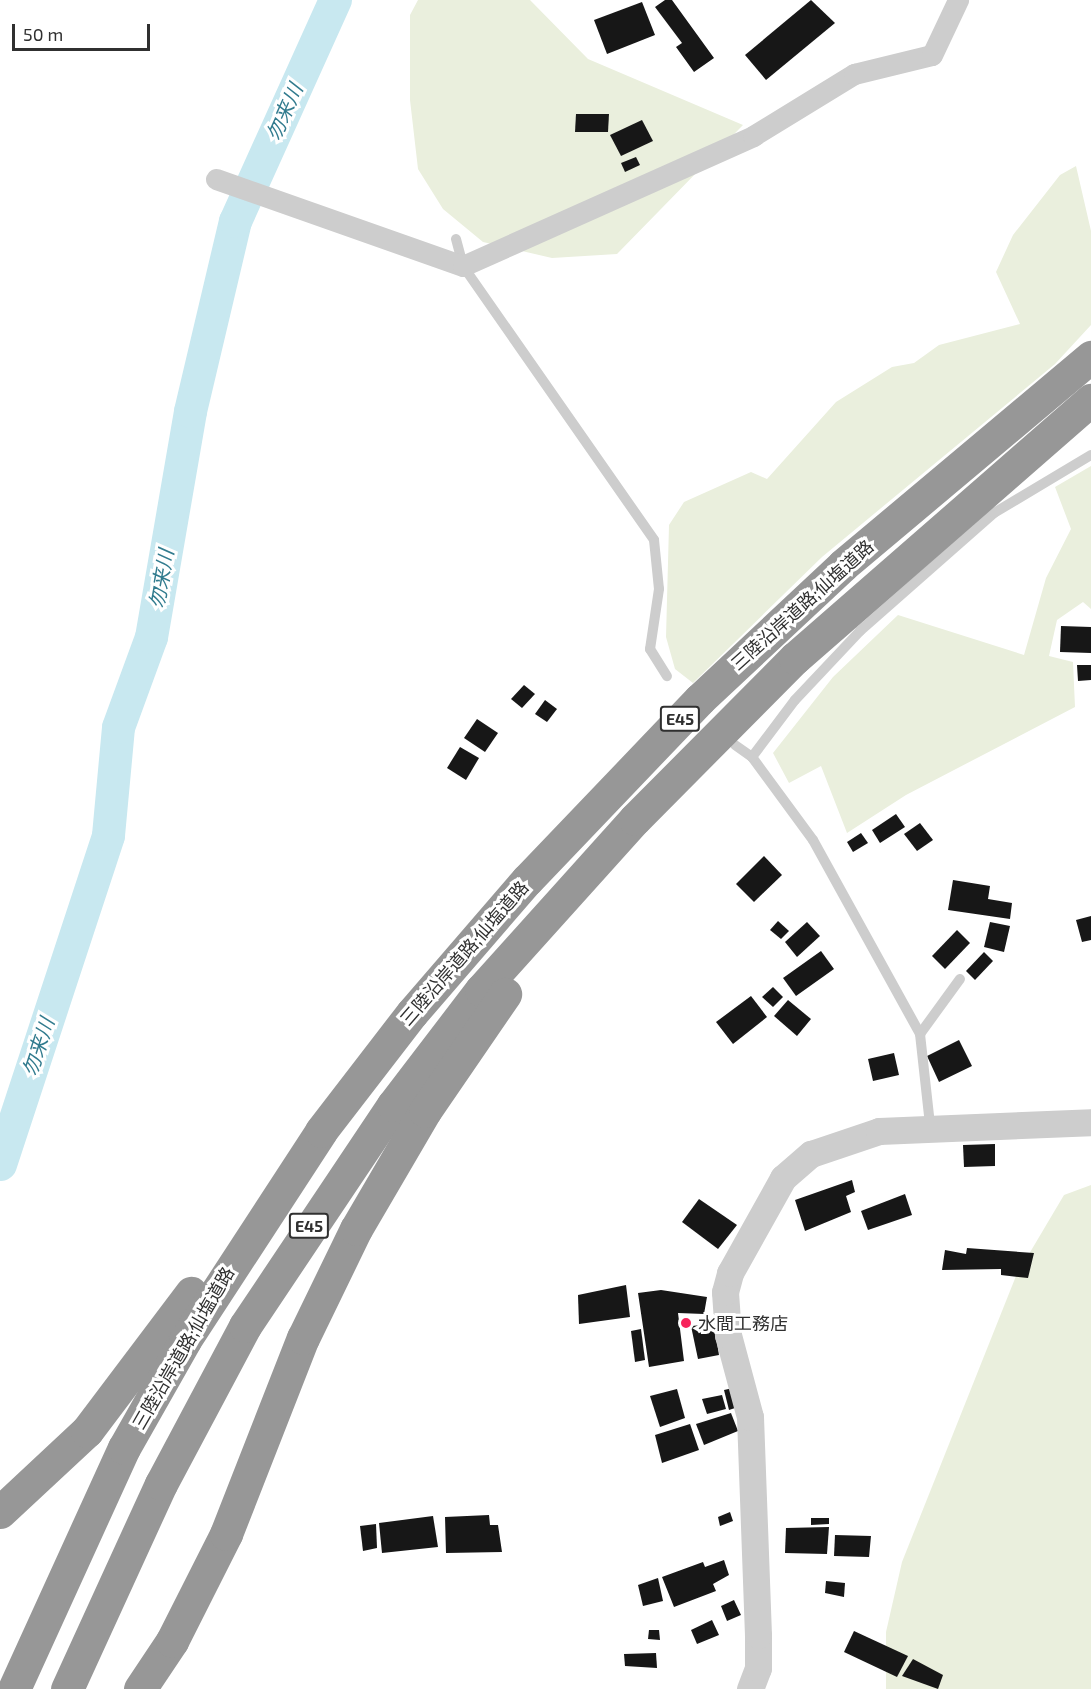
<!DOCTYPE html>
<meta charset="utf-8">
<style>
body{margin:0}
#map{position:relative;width:1091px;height:1689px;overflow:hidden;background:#fff;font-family:"Exo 2","Noto Sans JP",sans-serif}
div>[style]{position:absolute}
.green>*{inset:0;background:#eaefdd}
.river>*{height:33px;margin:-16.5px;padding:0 16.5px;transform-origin:16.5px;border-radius:16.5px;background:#c8e8f0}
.building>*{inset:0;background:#171717}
.service>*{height:10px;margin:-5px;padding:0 5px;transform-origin:5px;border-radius:5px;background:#cdcdcd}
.minor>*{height:21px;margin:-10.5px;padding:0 10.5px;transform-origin:10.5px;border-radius:10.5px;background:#cdcdcd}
.tertiary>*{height:27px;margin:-13.5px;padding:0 13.5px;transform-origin:13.5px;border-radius:13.5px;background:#cdcdcd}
.motorway>*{height:33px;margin:-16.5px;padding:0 16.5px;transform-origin:16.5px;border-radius:16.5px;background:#979797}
.dots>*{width:16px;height:16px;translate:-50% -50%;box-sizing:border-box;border:3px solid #fff;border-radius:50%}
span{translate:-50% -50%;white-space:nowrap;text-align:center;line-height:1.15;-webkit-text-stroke:6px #fff;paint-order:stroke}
.shield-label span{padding:2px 4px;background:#fff;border:2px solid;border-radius:4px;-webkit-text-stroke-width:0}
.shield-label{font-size:16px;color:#303030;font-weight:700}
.street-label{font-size:18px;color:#303030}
.poi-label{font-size:18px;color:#303030}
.left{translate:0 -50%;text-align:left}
.water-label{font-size:20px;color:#317b8e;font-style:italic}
.scale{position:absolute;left:12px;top:24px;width:138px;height:27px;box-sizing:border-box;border:3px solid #303030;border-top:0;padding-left:8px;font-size:18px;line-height:21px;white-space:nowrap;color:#303030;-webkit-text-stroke:4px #fff;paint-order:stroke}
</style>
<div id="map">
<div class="green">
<i style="clip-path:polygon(418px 0,530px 0,588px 59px,743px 125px,617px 254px,552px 258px,483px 242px,443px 209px,418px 169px,410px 100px,410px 15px)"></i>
<i style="clip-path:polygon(1076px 166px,1091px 231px,1091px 325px,1055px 364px,822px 557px,693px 683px,675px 669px,666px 637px,669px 525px,684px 502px,751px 472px,767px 479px,836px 402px,892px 367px,914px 363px,939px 345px,1020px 324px,996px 272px,1013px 235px,1060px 175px)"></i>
<i style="clip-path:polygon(1091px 466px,1091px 609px,1083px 602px,1057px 620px,1049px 656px,1073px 662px,1075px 707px,906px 795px,847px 833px,821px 766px,789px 783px,773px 753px,833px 677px,898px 615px,1024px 655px,1046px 578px,1071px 529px,1055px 487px)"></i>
<i style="clip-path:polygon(1091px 1185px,1091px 1689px,886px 1689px,886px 1632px,902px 1562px,1016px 1276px,1064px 1195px)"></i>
</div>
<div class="river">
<i style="left:0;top:1164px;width:346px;rotate:-71.8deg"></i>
<i style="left:108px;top:835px;width:108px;rotate:-84.7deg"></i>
<i style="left:118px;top:727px;width:96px;rotate:-69.9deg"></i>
<i style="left:151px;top:637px;width:229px;rotate:-80.2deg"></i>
<i style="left:190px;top:411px;width:195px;rotate:-76.7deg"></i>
<i style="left:235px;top:221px;width:243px;rotate:-65.7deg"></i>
</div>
<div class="building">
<i style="clip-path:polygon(665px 0,672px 0,714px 58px,694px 72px,676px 47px,682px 43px,655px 7px)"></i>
<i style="clip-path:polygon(811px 0,835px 23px,766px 80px,745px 55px)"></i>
<i style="clip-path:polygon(642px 2px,655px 35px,607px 54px,594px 20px)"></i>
<i style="clip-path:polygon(576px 114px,609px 114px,608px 132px,575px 132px)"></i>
<i style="clip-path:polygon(642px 120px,653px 141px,621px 156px,610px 135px)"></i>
<i style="clip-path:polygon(636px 157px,640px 165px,625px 172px,621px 163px)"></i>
<i style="clip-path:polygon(1061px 626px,1091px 627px,1091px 653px,1060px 652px)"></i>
<i style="clip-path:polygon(1077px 665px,1091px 665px,1091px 680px,1078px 681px)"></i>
<i style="clip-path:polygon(524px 685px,535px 694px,522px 708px,511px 699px)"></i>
<i style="clip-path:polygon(545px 700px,557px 709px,547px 722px,535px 714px)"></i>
<i style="clip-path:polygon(477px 719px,498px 733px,485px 752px,464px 738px)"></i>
<i style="clip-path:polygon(460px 747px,479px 758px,466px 780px,447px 768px)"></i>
<i style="clip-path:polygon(896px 814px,905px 827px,880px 843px,872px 830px)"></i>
<i style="clip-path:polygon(920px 823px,933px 840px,917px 851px,904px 834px)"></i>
<i style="clip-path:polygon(861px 833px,868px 843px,853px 852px,847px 842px)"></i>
<i style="clip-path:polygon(764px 856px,782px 875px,754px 902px,736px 884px)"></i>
<i style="clip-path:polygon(953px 880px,990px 886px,988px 899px,1012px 903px,1010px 919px,948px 910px)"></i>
<i style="clip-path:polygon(1091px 916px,1091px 940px,1082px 942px,1076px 920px)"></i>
<i style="clip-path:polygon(778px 921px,789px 931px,781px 939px,770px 930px)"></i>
<i style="clip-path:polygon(807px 922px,820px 936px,797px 957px,785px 942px)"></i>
<i style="clip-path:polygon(990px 922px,1010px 926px,1004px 952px,984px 947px)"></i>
<i style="clip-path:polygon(957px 930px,970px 943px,945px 969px,932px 956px)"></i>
<i style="clip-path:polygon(821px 951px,834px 969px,796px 996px,783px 978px)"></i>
<i style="clip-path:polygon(984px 952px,993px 961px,975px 980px,966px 971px)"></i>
<i style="clip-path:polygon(773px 987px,783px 997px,773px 1007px,762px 997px)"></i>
<i style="clip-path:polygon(751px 996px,767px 1017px,733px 1044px,716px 1022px)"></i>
<i style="clip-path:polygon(788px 1000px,811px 1019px,797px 1036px,774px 1016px)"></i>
<i style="clip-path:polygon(959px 1040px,972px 1066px,939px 1082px,927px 1056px)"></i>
<i style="clip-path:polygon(894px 1053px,899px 1075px,873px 1081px,868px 1059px)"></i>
<i style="clip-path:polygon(995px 1144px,995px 1166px,964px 1167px,963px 1145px)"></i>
<i style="clip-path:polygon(852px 1180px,855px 1192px,846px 1196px,851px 1212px,805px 1231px,795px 1200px)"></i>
<i style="clip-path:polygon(905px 1194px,912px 1215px,868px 1230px,861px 1211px)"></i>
<i style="clip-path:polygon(699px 1199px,737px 1225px,718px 1249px,682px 1222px)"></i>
<i style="clip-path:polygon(967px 1248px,1034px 1253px,1028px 1278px,1001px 1275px,1001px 1269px,942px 1270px,945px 1250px,966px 1254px)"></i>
<i style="clip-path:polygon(626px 1285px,630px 1317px,579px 1324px,578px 1295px)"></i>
<i style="clip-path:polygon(661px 1290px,707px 1297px,704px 1314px,678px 1313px,684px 1361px,649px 1367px,638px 1293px)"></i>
<i style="clip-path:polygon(714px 1324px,719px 1355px,698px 1359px,691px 1326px)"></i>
<i style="clip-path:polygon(641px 1329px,645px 1360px,635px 1362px,631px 1331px)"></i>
<i style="clip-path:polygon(733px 1388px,738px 1407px,729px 1410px,724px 1390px)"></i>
<i style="clip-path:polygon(677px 1389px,685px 1418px,660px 1427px,650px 1396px)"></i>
<i style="clip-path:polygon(722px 1395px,726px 1409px,707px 1414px,702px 1399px)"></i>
<i style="clip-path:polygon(731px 1413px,738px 1431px,704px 1445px,696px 1424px)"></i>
<i style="clip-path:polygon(690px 1424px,699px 1450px,662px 1463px,655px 1435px)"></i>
<i style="clip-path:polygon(730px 1512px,733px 1521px,720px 1526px,718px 1517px)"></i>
<i style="clip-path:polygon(489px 1515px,490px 1525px,498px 1525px,502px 1552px,446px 1553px,445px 1517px)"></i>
<i style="clip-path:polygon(433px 1516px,438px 1547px,382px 1553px,379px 1523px)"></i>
<i style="clip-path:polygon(811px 1518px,829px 1518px,829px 1524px,811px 1525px)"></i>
<i style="clip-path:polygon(376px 1524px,377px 1548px,363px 1551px,360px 1526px)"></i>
<i style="clip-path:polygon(829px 1527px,827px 1554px,785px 1553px,786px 1528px)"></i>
<i style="clip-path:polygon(835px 1535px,871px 1536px,869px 1557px,834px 1556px)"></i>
<i style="clip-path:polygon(724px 1560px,729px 1575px,713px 1584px,716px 1591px,674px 1607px,662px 1577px,703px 1562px,705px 1567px)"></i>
<i style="clip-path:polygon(658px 1578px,663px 1601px,643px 1606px,638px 1585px)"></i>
<i style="clip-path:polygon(826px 1581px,845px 1583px,844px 1597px,825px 1593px)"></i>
<i style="clip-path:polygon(734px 1600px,741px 1615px,727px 1621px,721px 1606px)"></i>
<i style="clip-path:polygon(712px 1620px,719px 1635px,697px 1644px,691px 1630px)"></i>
<i style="clip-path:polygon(649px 1630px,659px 1630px,660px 1640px,648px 1639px)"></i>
<i style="clip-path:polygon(854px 1631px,908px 1656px,897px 1677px,844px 1652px)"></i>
<i style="clip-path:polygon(656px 1653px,657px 1668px,625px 1666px,624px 1654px)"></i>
<i style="clip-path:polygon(913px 1659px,943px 1675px,938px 1689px,902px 1676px)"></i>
</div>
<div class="service">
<i style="left:456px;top:239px;width:28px;rotate:75deg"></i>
<i style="left:463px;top:266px;width:334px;rotate:55.1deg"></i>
<i style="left:654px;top:540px;width:49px;rotate:84.2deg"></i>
<i style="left:659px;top:589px;width:61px;rotate:98.5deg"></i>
<i style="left:650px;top:649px;width:32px;rotate:58deg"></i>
<i style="left:735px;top:745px;width:21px;rotate:35deg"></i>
<i style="left:752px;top:757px;width:103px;rotate:53.7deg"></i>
<i style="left:813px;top:840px;width:222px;rotate:61.1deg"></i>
<i style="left:920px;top:1034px;width:92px;rotate:83.7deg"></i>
<i style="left:752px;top:757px;width:71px;rotate:-53deg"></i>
<i style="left:795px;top:700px;width:95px;rotate:-46.7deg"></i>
<i style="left:860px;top:631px;width:179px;rotate:-41.4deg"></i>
<i style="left:994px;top:513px;width:113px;rotate:-30.9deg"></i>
<i style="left:920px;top:1034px;width:68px;rotate:-54deg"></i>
</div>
<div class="minor">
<i style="left:216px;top:179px;width:262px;rotate:19.4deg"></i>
<i style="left:463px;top:266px;width:318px;rotate:-24.1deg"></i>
<i style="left:753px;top:136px;width:119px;rotate:-31.5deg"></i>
<i style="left:854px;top:74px;width:80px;rotate:-13.7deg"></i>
<i style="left:932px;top:55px;width:61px;rotate:-64.7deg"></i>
</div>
<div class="tertiary">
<i style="left:750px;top:1689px;width:22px;rotate:-69deg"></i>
<i style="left:758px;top:1668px;width:33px;rotate:-90deg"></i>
<i style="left:758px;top:1635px;width:218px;rotate:-92.1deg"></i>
<i style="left:750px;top:1417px;width:85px;rotate:-105deg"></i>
<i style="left:728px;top:1335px;width:43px;rotate:-94deg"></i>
<i style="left:725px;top:1292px;width:20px;rotate:-75deg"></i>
<i style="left:730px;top:1273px;width:109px;rotate:-60.8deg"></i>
<i style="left:783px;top:1178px;width:37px;rotate:-41deg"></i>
<i style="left:811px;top:1154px;width:72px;rotate:-18.7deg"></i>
<i style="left:879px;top:1131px;width:212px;rotate:-2.4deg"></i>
</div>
<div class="motorway">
<i style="left:0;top:1512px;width:119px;rotate:-43deg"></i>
<i style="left:87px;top:1431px;width:173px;rotate:-53deg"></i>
<i style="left:14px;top:1689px;width:265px;rotate:-65.5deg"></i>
<i style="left:124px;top:1448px;width:124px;rotate:-60.5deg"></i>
<i style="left:185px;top:1340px;width:249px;rotate:-56.9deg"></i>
<i style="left:321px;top:1131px;width:149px;rotate:-52.4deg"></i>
<i style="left:412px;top:1013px;width:176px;rotate:-49.2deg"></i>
<i style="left:527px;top:880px;width:250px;rotate:-46.3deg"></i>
<i style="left:700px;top:699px;width:196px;rotate:-43.1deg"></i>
<i style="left:843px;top:565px;width:324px;rotate:-40deg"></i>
<i style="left:67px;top:1689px;width:226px;rotate:-65.4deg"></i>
<i style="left:161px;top:1484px;width:179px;rotate:-62deg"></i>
<i style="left:245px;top:1326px;width:266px;rotate:-56.2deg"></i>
<i style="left:393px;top:1105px;width:145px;rotate:-52.6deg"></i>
<i style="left:481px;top:990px;width:230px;rotate:-48deg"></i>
<i style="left:635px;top:819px;width:227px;rotate:-45.2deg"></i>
<i style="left:795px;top:658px;width:393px;rotate:-41.1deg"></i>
<i style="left:140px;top:1689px;width:58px;rotate:-56.3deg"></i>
<i style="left:172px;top:1641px;width:120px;rotate:-63.2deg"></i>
<i style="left:226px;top:1534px;width:211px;rotate:-68.6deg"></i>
<i style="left:303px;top:1338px;width:121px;rotate:-64.1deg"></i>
<i style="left:356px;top:1229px;width:137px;rotate:-59.7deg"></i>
<i style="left:425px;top:1111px;width:142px;rotate:-55.6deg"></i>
</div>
<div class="dots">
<i style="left:686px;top:1323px;background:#f7235b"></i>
</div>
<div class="shield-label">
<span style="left:680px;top:719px">E45</span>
<span style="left:309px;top:1226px">E45</span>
</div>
<div class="street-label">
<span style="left:802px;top:605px;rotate:-42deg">三陸沿岸道路;仙塩道路</span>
<span style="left:464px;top:953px;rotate:-49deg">三陸沿岸道路;仙塩道路</span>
<span style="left:183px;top:1348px;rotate:-60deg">三陸沿岸道路;仙塩道路</span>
</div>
<div class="poi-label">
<span class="left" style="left:698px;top:1323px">水間工務店</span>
</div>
<div class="water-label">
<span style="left:284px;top:112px;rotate:-66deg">勿来川</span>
<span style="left:161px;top:579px;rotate:-80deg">勿来川</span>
<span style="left:38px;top:1047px;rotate:-72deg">勿来川</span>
</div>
<div class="scale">50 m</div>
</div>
